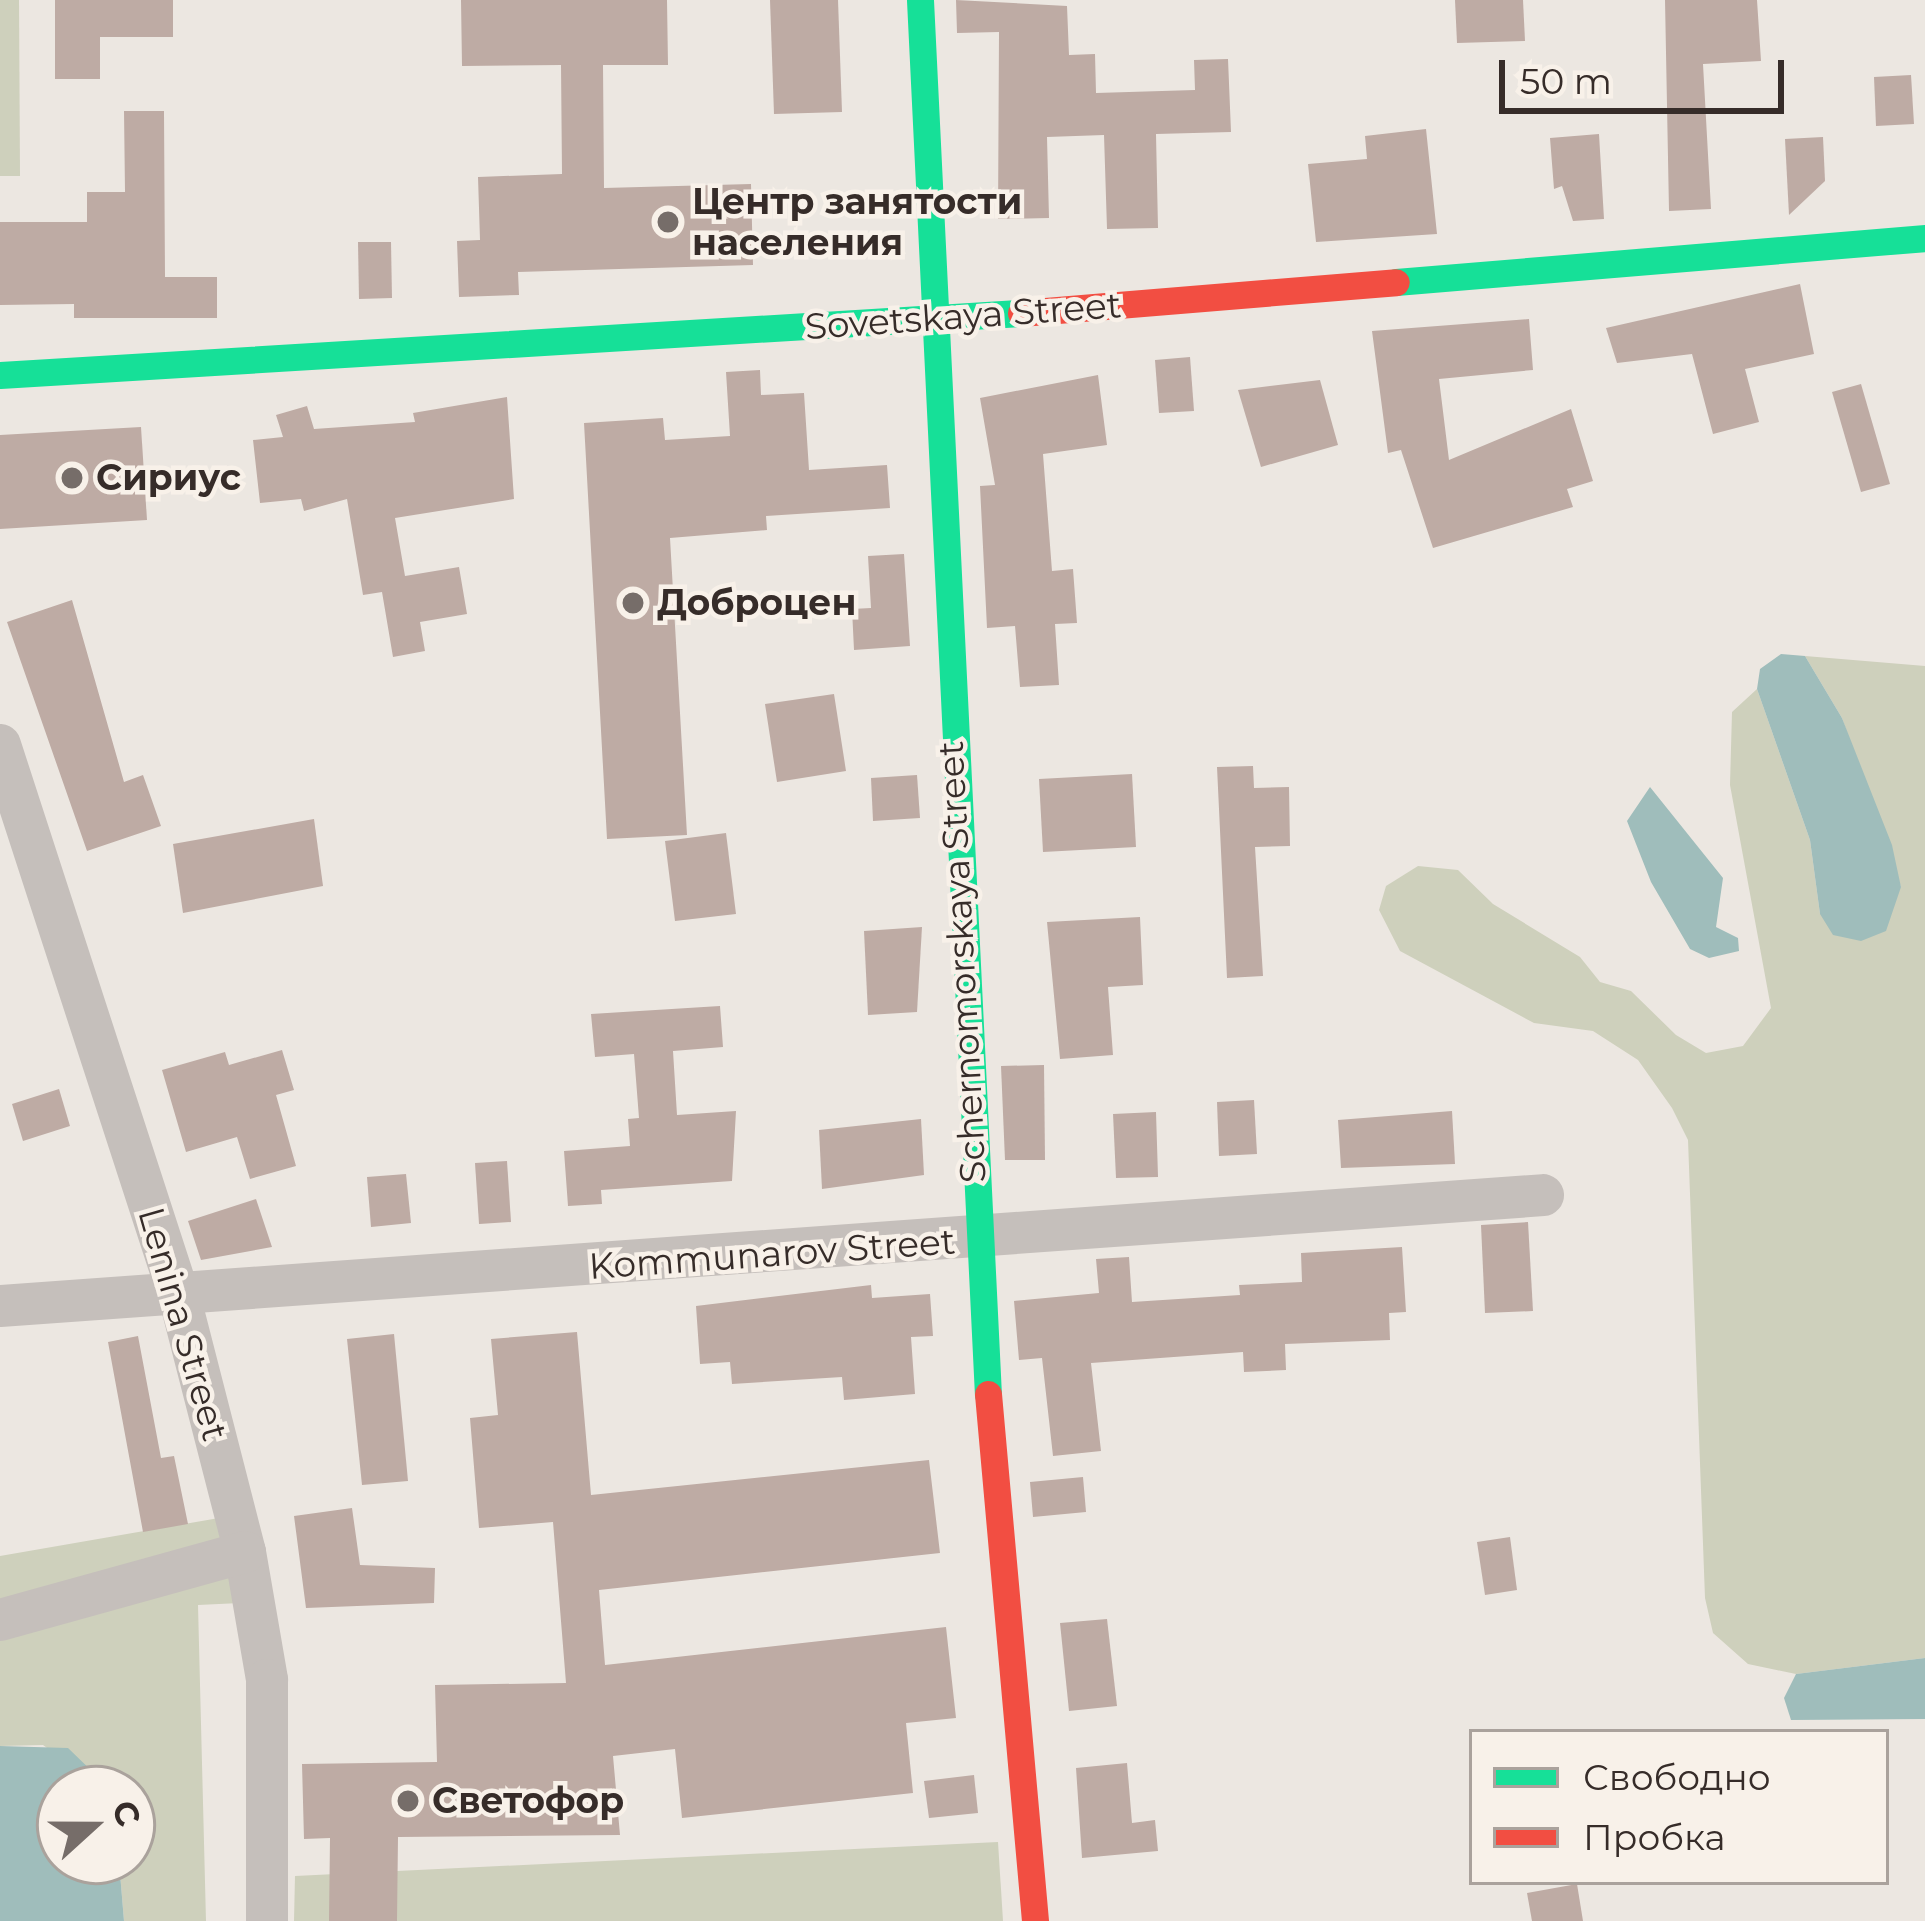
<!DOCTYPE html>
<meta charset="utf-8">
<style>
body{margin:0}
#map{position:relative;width:1925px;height:1921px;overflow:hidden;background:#ece7e1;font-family:Montserrat,sans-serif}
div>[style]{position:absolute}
.green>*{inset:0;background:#ced0bc}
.water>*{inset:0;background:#9fbdbb}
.building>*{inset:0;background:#beaba4}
.street>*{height:42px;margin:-21px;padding:0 21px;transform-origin:21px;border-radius:21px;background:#c5bfbb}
.fast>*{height:27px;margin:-13.5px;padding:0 13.5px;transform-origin:13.5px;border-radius:13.5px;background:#16e098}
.jam>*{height:27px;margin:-13.5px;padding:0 13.5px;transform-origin:13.5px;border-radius:13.5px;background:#f24e42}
.dots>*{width:33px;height:33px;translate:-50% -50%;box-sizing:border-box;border:6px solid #f8f1e9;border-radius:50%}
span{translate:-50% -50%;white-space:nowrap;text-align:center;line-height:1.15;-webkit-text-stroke:9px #f8f1e9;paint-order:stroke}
.poi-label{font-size:36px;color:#362c29;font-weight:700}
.left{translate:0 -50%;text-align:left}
.street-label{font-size:36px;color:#362c29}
.legend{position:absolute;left:1469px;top:1729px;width:420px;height:156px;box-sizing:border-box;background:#f8f1e9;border:3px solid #aaa29c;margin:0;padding:15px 21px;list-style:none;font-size:36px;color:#362c29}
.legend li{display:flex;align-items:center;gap:24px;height:60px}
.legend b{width:60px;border:3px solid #aaa29c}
.north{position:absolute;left:36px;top:1765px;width:120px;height:120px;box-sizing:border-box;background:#f8f1e9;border:3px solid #aaa29c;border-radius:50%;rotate:69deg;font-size:33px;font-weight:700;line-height:48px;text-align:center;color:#362c29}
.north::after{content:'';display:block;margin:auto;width:42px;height:54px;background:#766d69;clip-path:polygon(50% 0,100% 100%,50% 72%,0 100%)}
.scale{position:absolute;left:1499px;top:60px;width:285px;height:54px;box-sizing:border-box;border:6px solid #362c29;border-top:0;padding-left:15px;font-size:36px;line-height:42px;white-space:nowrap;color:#362c29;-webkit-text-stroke:9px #f8f1e9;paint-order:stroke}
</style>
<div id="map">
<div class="green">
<i style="clip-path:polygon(0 0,19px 0,20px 176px,0 176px)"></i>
<i style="clip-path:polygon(1805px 656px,1925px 666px,1925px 1658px,1796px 1674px,1748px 1664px,1713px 1633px,1705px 1598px,1688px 1140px,1672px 1108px,1638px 1060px,1593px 1031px,1534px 1023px,1400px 951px,1379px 910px,1386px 886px,1418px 866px,1458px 870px,1493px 904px,1580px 957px,1600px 982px,1631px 991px,1676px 1035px,1706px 1053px,1743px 1046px,1771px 1008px,1730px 785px,1732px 712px,1757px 689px,1810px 840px,1820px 914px,1901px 887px,1842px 718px)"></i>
<i style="clip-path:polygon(219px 1518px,240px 1603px,198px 1605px,206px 1921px,124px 1921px,119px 1861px,132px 1861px,132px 1789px,103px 1789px,43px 1745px,0 1746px,0 1556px)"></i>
<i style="clip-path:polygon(998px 1842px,1003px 1921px,294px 1921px,295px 1876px)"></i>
</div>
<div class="water">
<i style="clip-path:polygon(1781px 654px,1805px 656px,1842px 718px,1892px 845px,1901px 887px,1886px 931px,1861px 941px,1833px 935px,1820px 914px,1810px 840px,1757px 689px,1760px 669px)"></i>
<i style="clip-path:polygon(1650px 787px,1723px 878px,1716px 927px,1738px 938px,1739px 951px,1709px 958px,1690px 949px,1651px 882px,1627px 821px)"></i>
<i style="clip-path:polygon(1925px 1658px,1925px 1719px,1791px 1720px,1784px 1698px,1796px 1674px)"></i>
<i style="clip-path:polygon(0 1746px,68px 1748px,99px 1778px,103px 1789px,60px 1789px,60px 1861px,119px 1861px,124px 1921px,0 1921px)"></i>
</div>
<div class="building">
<i style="clip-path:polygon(55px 0,173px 0,173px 37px,100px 37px,100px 79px,55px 79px)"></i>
<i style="clip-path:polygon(461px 0,667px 0,668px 65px,603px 65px,604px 188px,751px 184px,753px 265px,518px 272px,519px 295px,459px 297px,457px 241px,480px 240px,478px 177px,562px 174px,561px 65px,462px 66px)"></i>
<i style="clip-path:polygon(770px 0,838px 0,842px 112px,774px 114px)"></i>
<i style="clip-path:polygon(956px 0,1067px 6px,1069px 55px,1095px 54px,1096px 93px,1195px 90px,1194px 60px,1228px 59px,1231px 132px,1156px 134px,1158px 228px,1107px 229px,1104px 135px,1047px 137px,1049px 218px,998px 219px,999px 32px,957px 33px)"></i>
<i style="clip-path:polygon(1455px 0,1523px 0,1525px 41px,1457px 43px)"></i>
<i style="clip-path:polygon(1665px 0,1757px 0,1761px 61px,1703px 64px,1711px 209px,1669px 211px)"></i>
<i style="clip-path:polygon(1911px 75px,1914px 124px,1876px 126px,1874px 77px)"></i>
<i style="clip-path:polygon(124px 111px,164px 111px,165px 277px,217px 277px,217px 318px,74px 318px,74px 304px,0 305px,0 222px,87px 222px,87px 192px,125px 192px)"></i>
<i style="clip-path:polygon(1426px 129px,1437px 234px,1316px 242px,1308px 164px,1367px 159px,1365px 136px)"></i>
<i style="clip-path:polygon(1599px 134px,1604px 219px,1573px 221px,1562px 186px,1554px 189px,1550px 138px)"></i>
<i style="clip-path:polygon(1823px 137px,1825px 181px,1789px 215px,1785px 139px)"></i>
<i style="clip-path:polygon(358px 242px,391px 242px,392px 298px,359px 299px)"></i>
<i style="clip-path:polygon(1800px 284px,1814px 354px,1745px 369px,1759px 422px,1713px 434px,1692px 354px,1617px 363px,1606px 328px)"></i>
<i style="clip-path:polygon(1529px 319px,1533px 370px,1439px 379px,1449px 460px,1571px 409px,1593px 481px,1567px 489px,1573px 507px,1433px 548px,1401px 450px,1388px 453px,1372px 331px)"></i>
<i style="clip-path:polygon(1190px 357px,1194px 411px,1159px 413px,1155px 360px)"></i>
<i style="clip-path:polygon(760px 370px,761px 395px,804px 393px,809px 470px,887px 465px,890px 508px,766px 516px,767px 530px,670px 538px,687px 835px,607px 839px,584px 423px,663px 418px,665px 440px,730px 436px,726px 372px)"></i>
<i style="clip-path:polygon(1098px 375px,1107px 445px,1043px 454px,1052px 571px,1073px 569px,1077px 623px,1055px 624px,1059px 685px,1020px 687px,1015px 626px,987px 628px,980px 486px,995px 485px,980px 398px)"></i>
<i style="clip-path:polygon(1320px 380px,1338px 445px,1261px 467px,1238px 390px)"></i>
<i style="clip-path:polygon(1861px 384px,1890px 484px,1861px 492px,1832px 392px)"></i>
<i style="clip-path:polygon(507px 397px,514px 499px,395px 518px,405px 576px,459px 567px,467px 614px,420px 622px,425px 651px,393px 657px,382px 592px,363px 595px,347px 499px,304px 511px,301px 499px,260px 503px,253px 440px,283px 437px,276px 415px,307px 406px,314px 429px,415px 422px,413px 413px)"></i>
<i style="clip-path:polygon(141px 427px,147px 520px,0 529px,0 435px)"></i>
<i style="clip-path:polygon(904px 554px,910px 646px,854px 650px,852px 609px,871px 608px,868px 556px)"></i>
<i style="clip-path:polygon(72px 600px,124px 782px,143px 775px,161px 826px,87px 851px,7px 622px)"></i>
<i style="clip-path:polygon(834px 694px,846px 771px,777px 782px,765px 704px)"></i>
<i style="clip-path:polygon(1253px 766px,1254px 788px,1289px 787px,1290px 846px,1255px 847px,1263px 976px,1227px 978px,1217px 767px)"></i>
<i style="clip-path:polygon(1132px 774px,1136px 847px,1043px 852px,1039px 779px)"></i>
<i style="clip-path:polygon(917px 775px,920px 818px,873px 821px,871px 778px)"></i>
<i style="clip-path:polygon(314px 819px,323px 886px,183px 913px,173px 844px)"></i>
<i style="clip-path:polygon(726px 833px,736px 914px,675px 921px,665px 841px)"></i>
<i style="clip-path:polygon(1140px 917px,1143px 985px,1108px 987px,1113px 1055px,1060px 1059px,1047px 922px)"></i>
<i style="clip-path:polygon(922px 927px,917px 1012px,868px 1015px,864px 931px)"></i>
<i style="clip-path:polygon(720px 1006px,723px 1047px,673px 1051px,677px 1115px,736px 1111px,732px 1181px,601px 1190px,602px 1204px,568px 1206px,564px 1151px,630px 1146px,628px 1119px,639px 1118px,634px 1054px,595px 1057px,591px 1014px)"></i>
<i style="clip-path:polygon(282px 1050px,294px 1090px,276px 1095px,296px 1166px,250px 1179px,237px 1137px,186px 1152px,162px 1070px,225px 1052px,229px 1065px)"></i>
<i style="clip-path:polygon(1044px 1065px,1045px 1160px,1005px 1160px,1001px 1066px)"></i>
<i style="clip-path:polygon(59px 1089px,70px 1126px,23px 1141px,12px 1104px)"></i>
<i style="clip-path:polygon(1254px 1100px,1257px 1154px,1219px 1156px,1217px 1102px)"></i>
<i style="clip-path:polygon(1452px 1111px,1455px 1164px,1341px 1168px,1338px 1120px)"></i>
<i style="clip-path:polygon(1156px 1112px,1158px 1177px,1116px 1178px,1113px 1114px)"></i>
<i style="clip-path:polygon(921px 1119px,924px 1175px,822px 1189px,819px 1130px)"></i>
<i style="clip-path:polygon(507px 1161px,511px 1222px,479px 1224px,475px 1163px)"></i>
<i style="clip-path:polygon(406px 1174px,411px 1223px,371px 1227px,367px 1177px)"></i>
<i style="clip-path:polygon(256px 1199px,272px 1247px,201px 1260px,188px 1221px)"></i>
<i style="clip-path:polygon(1528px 1222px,1533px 1311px,1485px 1313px,1481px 1225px)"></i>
<i style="clip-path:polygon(1402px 1247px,1406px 1312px,1389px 1313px,1390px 1340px,1285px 1344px,1286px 1370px,1244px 1372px,1243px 1352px,1091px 1363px,1101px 1451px,1053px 1456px,1042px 1358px,1019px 1360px,1014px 1301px,1099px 1293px,1096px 1259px,1129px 1257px,1132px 1302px,1240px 1295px,1239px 1285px,1302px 1282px,1301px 1253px)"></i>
<i style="clip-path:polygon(871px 1285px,872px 1298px,930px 1294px,933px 1336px,911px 1337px,915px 1394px,844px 1400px,842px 1377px,732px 1384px,730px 1362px,700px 1364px,696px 1306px)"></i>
<i style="clip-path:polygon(577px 1332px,591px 1495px,929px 1460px,940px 1553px,599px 1590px,605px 1665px,946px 1627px,956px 1718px,906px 1723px,913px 1793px,682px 1818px,675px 1749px,613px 1756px,620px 1835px,398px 1837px,397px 1921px,329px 1921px,330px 1838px,304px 1839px,302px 1764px,437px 1762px,435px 1685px,566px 1683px,553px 1522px,479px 1528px,470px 1418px,498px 1415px,491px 1339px)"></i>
<i style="clip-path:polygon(394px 1334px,408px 1481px,362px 1485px,347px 1339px)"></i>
<i style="clip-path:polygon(138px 1336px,161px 1458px,174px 1456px,188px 1524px,143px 1532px,108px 1342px)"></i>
<i style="clip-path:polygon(1083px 1477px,1086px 1512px,1033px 1517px,1030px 1482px)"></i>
<i style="clip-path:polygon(352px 1508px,360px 1565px,435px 1568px,434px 1603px,306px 1608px,294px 1516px)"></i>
<i style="clip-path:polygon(1510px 1537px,1517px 1590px,1485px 1595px,1477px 1542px)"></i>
<i style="clip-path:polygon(1107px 1619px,1117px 1706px,1069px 1711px,1060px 1623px)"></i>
<i style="clip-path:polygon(1127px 1763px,1132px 1823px,1155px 1820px,1158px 1851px,1082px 1858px,1076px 1768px)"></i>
<i style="clip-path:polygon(974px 1775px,978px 1813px,929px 1818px,924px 1781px)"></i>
<i style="clip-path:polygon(1577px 1884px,1583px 1921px,1532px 1921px,1527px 1893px)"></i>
</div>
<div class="street">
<i style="left:0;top:745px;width:583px;rotate:72deg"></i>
<i style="left:180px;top:1299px;width:261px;rotate:75.6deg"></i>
<i style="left:245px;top:1552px;width:130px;rotate:80.2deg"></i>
<i style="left:267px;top:1680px;width:241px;rotate:90deg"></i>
<i style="left:0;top:1306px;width:1547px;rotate:-4.11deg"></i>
<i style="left:0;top:1620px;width:254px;rotate:-15.5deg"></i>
</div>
<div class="fast">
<i style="left:920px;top:0;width:1396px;rotate:87.21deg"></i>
<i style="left:1396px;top:282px;width:531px;rotate:-4.75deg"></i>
<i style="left:0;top:375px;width:1023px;rotate:-3.48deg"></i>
</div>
<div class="jam">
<i style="left:1021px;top:313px;width:376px;rotate:-4.7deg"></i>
<i style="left:988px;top:1394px;width:529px;rotate:84.9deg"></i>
</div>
<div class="dots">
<i style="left:668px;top:222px;background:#766d69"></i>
<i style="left:72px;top:478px;background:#766d69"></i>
<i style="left:633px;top:603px;background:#766d69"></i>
<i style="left:408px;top:1801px;background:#766d69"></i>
</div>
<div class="poi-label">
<span class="left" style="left:692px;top:222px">Центр занятости<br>населения</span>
<span class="left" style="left:96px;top:478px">Сириус</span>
<span class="left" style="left:657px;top:603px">Доброцен</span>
<span class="left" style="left:432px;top:1801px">Светофор</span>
</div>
<div class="street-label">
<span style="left:963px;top:316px;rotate:-4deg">Sovetskaya Street</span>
<span style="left:962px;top:962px;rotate:-93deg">Sсhernomorskaya Street</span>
<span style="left:772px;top:1254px;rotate:-4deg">Kommunarov Street</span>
<span style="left:183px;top:1324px;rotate:74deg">Lenina Street</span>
</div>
<ul class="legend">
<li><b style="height:15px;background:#16e098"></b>Свободно</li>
<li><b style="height:15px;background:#f24e42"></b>Пробка</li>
</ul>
<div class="north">С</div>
<div class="scale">50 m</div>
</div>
